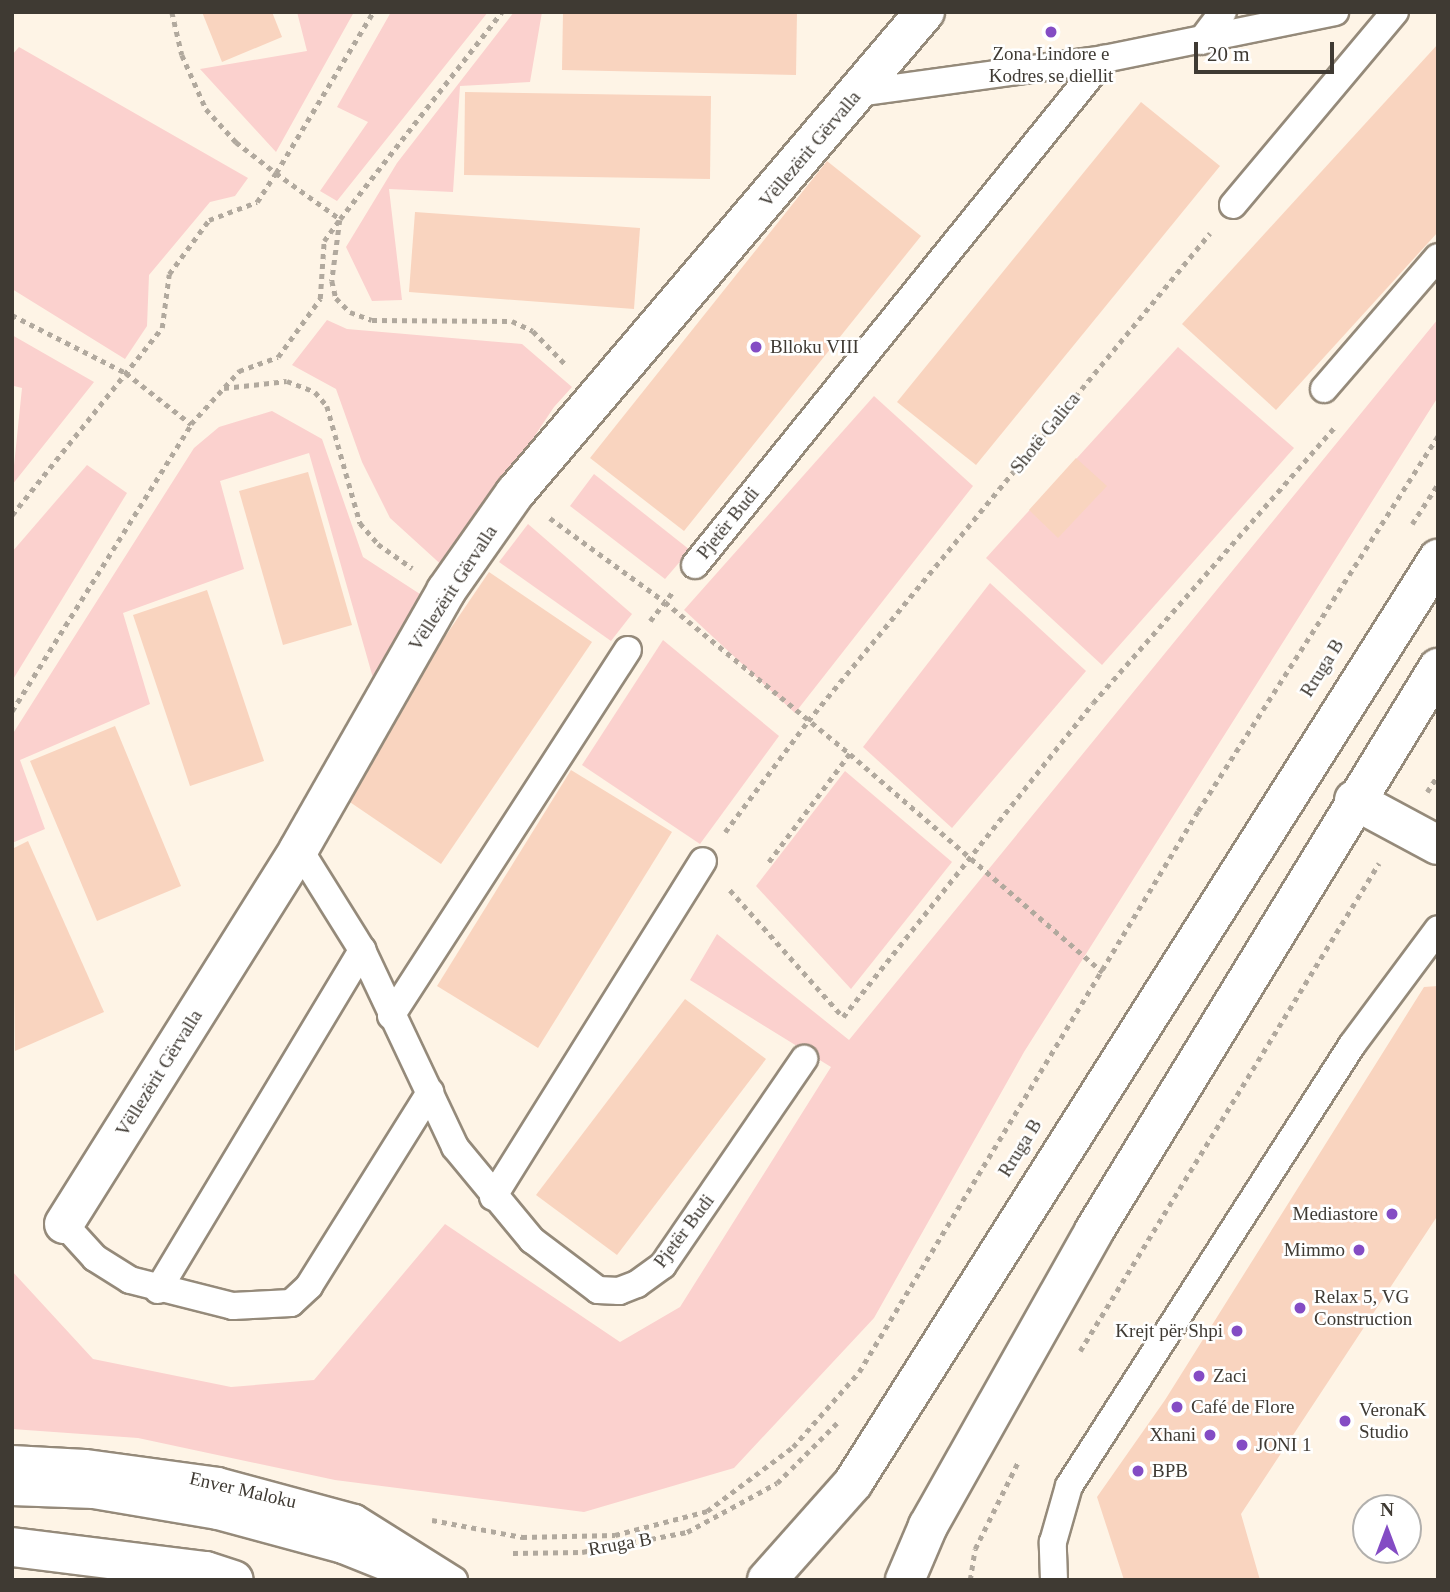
<!DOCTYPE html>
<meta charset="utf-8">
<style>
body{margin:0}
#map{position:relative;width:1450px;height:1592px;overflow:hidden;background:#fef4e6;font-family:Georgia,serif}
div>[style]{position:absolute}
.green>*{inset:0;background:#fbd1ce}
.building>*{inset:0;background:#f9d4bf}
.path>*{height:4.5px;margin-top:-2.25px;transform-origin:0;background:repeating-linear-gradient(90deg,#b1a99e 0 5px,transparent 0 10px)}
.roads{filter:drop-shadow(2px 0 #958a7a) drop-shadow(-2px 0 #958a7a) drop-shadow(0 2px #958a7a) drop-shadow(0 -2px #958a7a)}
.service>*{height:26px;margin:-13px;padding:0 13px;transform-origin:13px;border-radius:13px;background:#fff}
.minor>*{height:38px;margin:-19px;padding:0 19px;transform-origin:19px;border-radius:19px;background:#fff}
.secondary>*{height:38px;margin:-19px;padding:0 19px;transform-origin:19px;border-radius:19px;background:#fff}
.dots>*{width:19px;height:19px;translate:-50% -50%;box-sizing:border-box;border:4px solid #fff;border-radius:50%}
span{translate:-50% -50%;white-space:nowrap;text-align:center;line-height:1.15;-webkit-text-stroke:5px #fff;paint-order:stroke}
.poi-label{font-size:19px;color:#3f3a33}
.left{translate:0 -50%;text-align:left}
.right{translate:-100% -50%;text-align:right}
.street-label{font-size:19px;color:#3f3a33}
.frame{position:absolute;inset:0;border:14px solid #3f3a33;pointer-events:none}
.north{position:absolute;left:1352px;top:1494px;width:70px;height:70px;box-sizing:border-box;background:#fff;border:2px solid #b2b0ad;border-radius:50%;rotate:0deg;font-size:19px;font-weight:700;line-height:28px;text-align:center;color:#3f3a33}
.north::after{content:'';display:block;margin:auto;width:24px;height:32px;background:#844cc4;clip-path:polygon(50% 0,100% 100%,50% 72%,0 100%)}
.scale{position:absolute;left:1194px;top:42px;width:140px;height:32px;box-sizing:border-box;border:4px solid #3f3a33;border-top:0;padding-left:9px;font-size:21px;line-height:24px;white-space:nowrap;color:#3f3a33;-webkit-text-stroke:5px #fff;paint-order:stroke}
</style>
<div id="map">
<div class="green">
<i style="clip-path:polygon(297px 12px,354px 12px,276px 152px,200px 69px,307px 51px)"></i>
<i style="clip-path:polygon(391px 12px,488px 12px,337px 201px,320px 191px,368px 122px,337px 107px)"></i>
<i style="clip-path:polygon(514px 12px,542px 12px,530px 82px,460px 86px,453px 192px,389px 189px,402px 300px,372px 301px,346px 247px,397px 163px)"></i>
<i style="clip-path:polygon(19px 47px,248px 178px,235px 196px,210px 202px,149px 275px,147px 326px,125px 359px,12px 289px,12px 55px)"></i>
<i style="clip-path:polygon(1438px 319px,1438px 397px,1024px 1052px,874px 1318px,734px 1468px,584px 1512px,335px 1480px,138px 1438px,12px 1429px,12px 1271px,93px 1359px,231px 1387px,314px 1380px,445px 1224px,620px 1342px,680px 1307px,831px 1067px,690px 980px,717px 934px,849px 1040px)"></i>
<i style="clip-path:polygon(327px 320px,347px 329px,522px 344px,572px 387px,554px 407px,446px 569px,390px 518px,362px 462px,336px 389px,292px 365px)"></i>
<i style="clip-path:polygon(12px 335px,94px 382px,12px 485px,22px 388px,14px 386px)"></i>
<i style="clip-path:polygon(1178px 347px,1294px 448px,1102px 665px,986px 558px)"></i>
<i style="clip-path:polygon(874px 396px,973px 486px,795px 713px,684px 610px)"></i>
<i style="clip-path:polygon(272px 411px,322px 439px,363px 557px,423px 596px,373px 678px,309px 453px,220px 481px,244px 569px,123px 613px,150px 704px,20px 760px,45px 829px,12px 843px,12px 735px,194px 448px,219px 427px)"></i>
<i style="clip-path:polygon(87px 465px,127px 493px,12px 681px,12px 552px)"></i>
<i style="clip-path:polygon(594px 474px,690px 550px,665px 579px,570px 506px)"></i>
<i style="clip-path:polygon(528px 524px,632px 614px,611px 641px,499px 562px)"></i>
<i style="clip-path:polygon(990px 583px,1086px 671px,952px 828px,863px 747px)"></i>
<i style="clip-path:polygon(663px 640px,779px 736px,700px 844px,582px 765px)"></i>
<i style="clip-path:polygon(845px 771px,952px 862px,851px 989px,756px 886px)"></i>
</div>
<div class="building">
<i style="clip-path:polygon(202px 12px,272px 12px,282px 37px,222px 62px)"></i>
<i style="clip-path:polygon(563px 12px,797px 12px,796px 75px,562px 70px)"></i>
<i style="clip-path:polygon(1438px 44px,1438px 232px,1276px 410px,1182px 324px)"></i>
<i style="clip-path:polygon(465px 92px,711px 96px,710px 179px,464px 175px)"></i>
<i style="clip-path:polygon(1141px 102px,1220px 166px,976px 465px,897px 402px)"></i>
<i style="clip-path:polygon(827px 161px,921px 236px,684px 531px,590px 458px)"></i>
<i style="clip-path:polygon(415px 212px,640px 228px,634px 309px,409px 292px)"></i>
<i style="clip-path:polygon(1076px 458px,1107px 486px,1058px 538px,1029px 510px)"></i>
<i style="clip-path:polygon(308px 472px,352px 625px,283px 645px,239px 491px)"></i>
<i style="clip-path:polygon(489px 572px,592px 642px,441px 864px,338px 794px)"></i>
<i style="clip-path:polygon(207px 590px,264px 761px,190px 786px,133px 615px)"></i>
<i style="clip-path:polygon(115px 726px,181px 886px,97px 921px,30px 761px)"></i>
<i style="clip-path:polygon(571px 770px,672px 832px,538px 1048px,437px 986px)"></i>
<i style="clip-path:polygon(28px 841px,104px 1012px,15px 1051px,12px 849px)"></i>
<i style="clip-path:polygon(1438px 986px,1438px 1215px,1241px 1514px,1260px 1580px,1124px 1580px,1097px 1497px,1165px 1400px,1424px 987px)"></i>
<i style="clip-path:polygon(685px 999px,766px 1059px,617px 1255px,536px 1195px)"></i>
</div>
<div class="path">
<i style="left:172px;top:12px;width:44px;rotate:76.9deg"></i>
<i style="left:182px;top:55px;width:59px;rotate:66deg"></i>
<i style="left:206px;top:109px;width:45px;rotate:47.7deg"></i>
<i style="left:236px;top:142px;width:51px;rotate:37.8deg"></i>
<i style="left:276px;top:173px;width:188px;rotate:-58.9deg"></i>
<i style="left:340px;top:220px;width:62px;rotate:97.5deg"></i>
<i style="left:332px;top:281px;width:17px;rotate:77deg"></i>
<i style="left:336px;top:298px;width:20px;rotate:45deg"></i>
<i style="left:350px;top:312px;width:23px;rotate:20deg"></i>
<i style="left:372px;top:320px;width:140px;rotate:0.4deg"></i>
<i style="left:512px;top:321px;width:23px;rotate:25deg"></i>
<i style="left:533px;top:331px;width:49px;rotate:45.8deg"></i>
<i style="left:12px;top:315px;width:128px;rotate:27deg"></i>
<i style="left:126px;top:373px;width:83px;rotate:38.1deg"></i>
<i style="left:224px;top:388px;width:63px;rotate:-6.3deg"></i>
<i style="left:287px;top:381px;width:30px;rotate:21deg"></i>
<i style="left:315px;top:392px;width:18px;rotate:49deg"></i>
<i style="left:327px;top:406px;width:122px;rotate:74.2deg"></i>
<i style="left:360px;top:523px;width:28px;rotate:49deg"></i>
<i style="left:378px;top:544px;width:42px;rotate:35.2deg"></i>
<i style="left:12px;top:515px;width:240px;rotate:-51.3deg"></i>
<i style="left:162px;top:328px;width:54px;rotate:-82.6deg"></i>
<i style="left:169px;top:274px;width:67px;rotate:-53.5deg"></i>
<i style="left:209px;top:220px;width:51px;rotate:-20.6deg"></i>
<i style="left:257px;top:202px;width:35px;rotate:-57deg"></i>
<i style="left:276px;top:173px;width:79px;rotate:35.7deg"></i>
<i style="left:340px;top:219px;width:263px;rotate:-52deg"></i>
<i style="left:550px;top:518px;width:142px;rotate:36.1deg"></i>
<i style="left:665px;top:602px;width:239px;rotate:39.4deg"></i>
<i style="left:850px;top:754px;width:139px;rotate:126.8deg"></i>
<i style="left:1412px;top:524px;width:48px;rotate:-57deg"></i>
<i style="left:650px;top:621px;width:37px;rotate:-52deg"></i>
<i style="left:12px;top:711px;width:338px;rotate:-58deg"></i>
<i style="left:191px;top:424px;width:72px;rotate:-47.8deg"></i>
<i style="left:239px;top:371px;width:41px;rotate:-19.7deg"></i>
<i style="left:278px;top:357px;width:72px;rotate:-54.1deg"></i>
<i style="left:320px;top:299px;width:58px;rotate:-86.1deg"></i>
<i style="left:324px;top:241px;width:27px;rotate:-54deg"></i>
<i style="left:850px;top:754px;width:334px;rotate:40.8deg"></i>
<i style="left:1427px;top:792px;width:20px;rotate:-57deg"></i>
<i style="left:725px;top:832px;width:139px;rotate:-53.2deg"></i>
<i style="left:808px;top:721px;width:632px;rotate:-50.52deg"></i>
<i style="left:730px;top:890px;width:170px;rotate:48.3deg"></i>
<i style="left:843px;top:1017px;width:401px;rotate:-51.5deg"></i>
<i style="left:1093px;top:703px;width:369px;rotate:-48.8deg"></i>
<i style="left:1080px;top:1351px;width:572px;rotate:-58.5deg"></i>
<i style="left:432px;top:1520px;width:92px;rotate:10.7deg"></i>
<i style="left:522px;top:1537px;width:93px;rotate:-1.2deg"></i>
<i style="left:615px;top:1535px;width:95px;rotate:-14.6deg"></i>
<i style="left:707px;top:1511px;width:107px;rotate:-36.7deg"></i>
<i style="left:793px;top:1447px;width:100px;rotate:-48.7deg"></i>
<i style="left:859px;top:1372px;width:655px;rotate:-58.86deg"></i>
<i style="left:1198px;top:811px;width:445px;rotate:-57.4deg"></i>
<i style="left:513px;top:1553px;width:69px;rotate:-0.8deg"></i>
<i style="left:582px;top:1552px;width:107px;rotate:-10.8deg"></i>
<i style="left:687px;top:1532px;width:102px;rotate:-28.6deg"></i>
<i style="left:777px;top:1483px;width:85px;rotate:-45deg"></i>
<i style="left:970px;top:1580px;width:31px;rotate:-81deg"></i>
<i style="left:975px;top:1549px;width:97px;rotate:-63.7deg"></i>
</div>
<div class="roads">
<div class="service">
<i style="left:1201px;top:41px;width:36px;rotate:-53deg"></i>
<i style="left:857px;top:93px;width:249px;rotate:-7.8deg"></i>
<i style="left:1104px;top:59px;width:236px;rotate:-11.5deg"></i>
<i style="left:1233px;top:205px;width:252px;rotate:-50deg"></i>
<i style="left:1324px;top:389px;width:174px;rotate:-49.2deg"></i>
<i style="left:695px;top:565px;width:651px;rotate:-51.05deg"></i>
<i style="left:299px;top:849px;width:119px;rotate:58deg"></i>
<i style="left:362px;top:950px;width:218px;rotate:64.7deg"></i>
<i style="left:455px;top:1147px;width:121px;rotate:50.4deg"></i>
<i style="left:532px;top:1240px;width:83px;rotate:37.1deg"></i>
<i style="left:598px;top:1290px;width:21px;rotate:3deg"></i>
<i style="left:619px;top:1291px;width:19px;rotate:-21deg"></i>
<i style="left:637px;top:1284px;width:32px;rotate:-36deg"></i>
<i style="left:663px;top:1265px;width:250px;rotate:-55.6deg"></i>
<i style="left:391px;top:1016px;width:436px;rotate:-57.1deg"></i>
<i style="left:493px;top:1197px;width:396px;rotate:-58deg"></i>
<i style="left:64px;top:1224px;width:46px;rotate:47.6deg"></i>
<i style="left:95px;top:1258px;width:41px;rotate:32.2deg"></i>
<i style="left:130px;top:1280px;width:106px;rotate:14.2deg"></i>
<i style="left:233px;top:1306px;width:58px;rotate:-3deg"></i>
<i style="left:291px;top:1303px;width:25px;rotate:-43deg"></i>
<i style="left:309px;top:1286px;width:229px;rotate:-58deg"></i>
<i style="left:158px;top:1290px;width:397px;rotate:-59deg"></i>
<i style="left:12px;top:1459px;width:73px;rotate:3.1deg"></i>
<i style="left:85px;top:1463px;width:134px;rotate:7.7deg"></i>
<i style="left:218px;top:1481px;width:142px;rotate:15.1deg"></i>
<i style="left:355px;top:1518px;width:117px;rotate:32.1deg"></i>
<i style="left:1054px;top:1580px;width:38px;rotate:-92deg"></i>
<i style="left:1053px;top:1542px;width:58px;rotate:-74.1deg"></i>
<i style="left:1069px;top:1486px;width:524px;rotate:-57.31deg"></i>
<i style="left:1352px;top:1045px;width:144px;rotate:-53.4deg"></i>
</div>
<div class="minor">
<i style="left:1354px;top:800px;width:95px;rotate:28.2deg"></i>
<i style="left:64px;top:1224px;width:443px;rotate:-57.9deg"></i>
<i style="left:299px;top:849px;width:297px;rotate:-60.3deg"></i>
<i style="left:446px;top:591px;width:120px;rotate:-54.9deg"></i>
<i style="left:515px;top:493px;width:632px;rotate:-49.56deg"></i>
</div>
<div class="secondary">
<i style="left:12px;top:1486px;width:82px;rotate:2.1deg"></i>
<i style="left:94px;top:1489px;width:126px;rotate:9.6deg"></i>
<i style="left:218px;top:1510px;width:131px;rotate:15.1deg"></i>
<i style="left:344px;top:1544px;width:97px;rotate:21.8deg"></i>
<i style="left:12px;top:1547px;width:195px;rotate:7.1deg"></i>
<i style="left:206px;top:1571px;width:29px;rotate:18deg"></i>
<i style="left:767px;top:1580px;width:130px;rotate:-48.4deg"></i>
<i style="left:853px;top:1483px;width:1094px;rotate:-57.66deg"></i>
<i style="left:905px;top:1580px;width:59px;rotate:-66.9deg"></i>
<i style="left:928px;top:1526px;width:338px;rotate:-60.6deg"></i>
<i style="left:1094px;top:1231px;width:660px;rotate:-58.57deg"></i>
</div>
</div>
<div class="dots">
<i style="left:1051px;top:32px;background:#844cc4"></i>
<i style="left:756px;top:347px;background:#844cc4"></i>
<i style="left:1392px;top:1214px;background:#844cc4"></i>
<i style="left:1359px;top:1250px;background:#844cc4"></i>
<i style="left:1300px;top:1308px;background:#844cc4"></i>
<i style="left:1237px;top:1331px;background:#844cc4"></i>
<i style="left:1199px;top:1376px;background:#844cc4"></i>
<i style="left:1177px;top:1407px;background:#844cc4"></i>
<i style="left:1345px;top:1421px;background:#844cc4"></i>
<i style="left:1210px;top:1435px;background:#844cc4"></i>
<i style="left:1242px;top:1445px;background:#844cc4"></i>
<i style="left:1138px;top:1471px;background:#844cc4"></i>
</div>
<div class="poi-label">
<span style="left:1051px;top:65px">Zona Lindore e<br>Kodres se diellit</span>
<span class="left" style="left:770px;top:347px">Blloku VIII</span>
<span class="right" style="left:1378px;top:1214px">Mediastore</span>
<span class="right" style="left:1345px;top:1250px">Mimmo</span>
<span class="left" style="left:1314px;top:1308px">Relax 5, VG<br>Construction</span>
<span class="right" style="left:1223px;top:1331px">Krejt për Shpi</span>
<span class="left" style="left:1213px;top:1376px">Zaci</span>
<span class="left" style="left:1191px;top:1407px">Café de Flore</span>
<span class="left" style="left:1359px;top:1421px">VeronaK<br>Studio</span>
<span class="right" style="left:1196px;top:1435px">Xhani</span>
<span class="left" style="left:1256px;top:1445px">JONI 1</span>
<span class="left" style="left:1152px;top:1471px">BPB</span>
</div>
<div class="street-label">
<span style="left:810px;top:149px;rotate:-50deg">Vëllezërit Gërvalla</span>
<span style="left:1045px;top:433px;rotate:-51deg">Shotë Galica</span>
<span style="left:728px;top:523px;rotate:-51deg">Pjetër Budi</span>
<span style="left:453px;top:588px;rotate:-57deg">Vëllezërit Gërvalla</span>
<span style="left:1322px;top:668px;rotate:-58deg">Rruga B</span>
<span style="left:159px;top:1073px;rotate:-58deg">Vëllezërit Gërvalla</span>
<span style="left:1020px;top:1148px;rotate:-58deg">Rruga B</span>
<span style="left:684px;top:1231px;rotate:-53deg">Pjetër Budi</span>
<span style="left:243px;top:1490px;rotate:13deg">Enver Maloku</span>
<span style="left:620px;top:1544px;rotate:-10deg">Rruga B</span>
</div>
<div class="frame"></div>
<div class="north">N</div>
<div class="scale">20 m</div>
</div>
